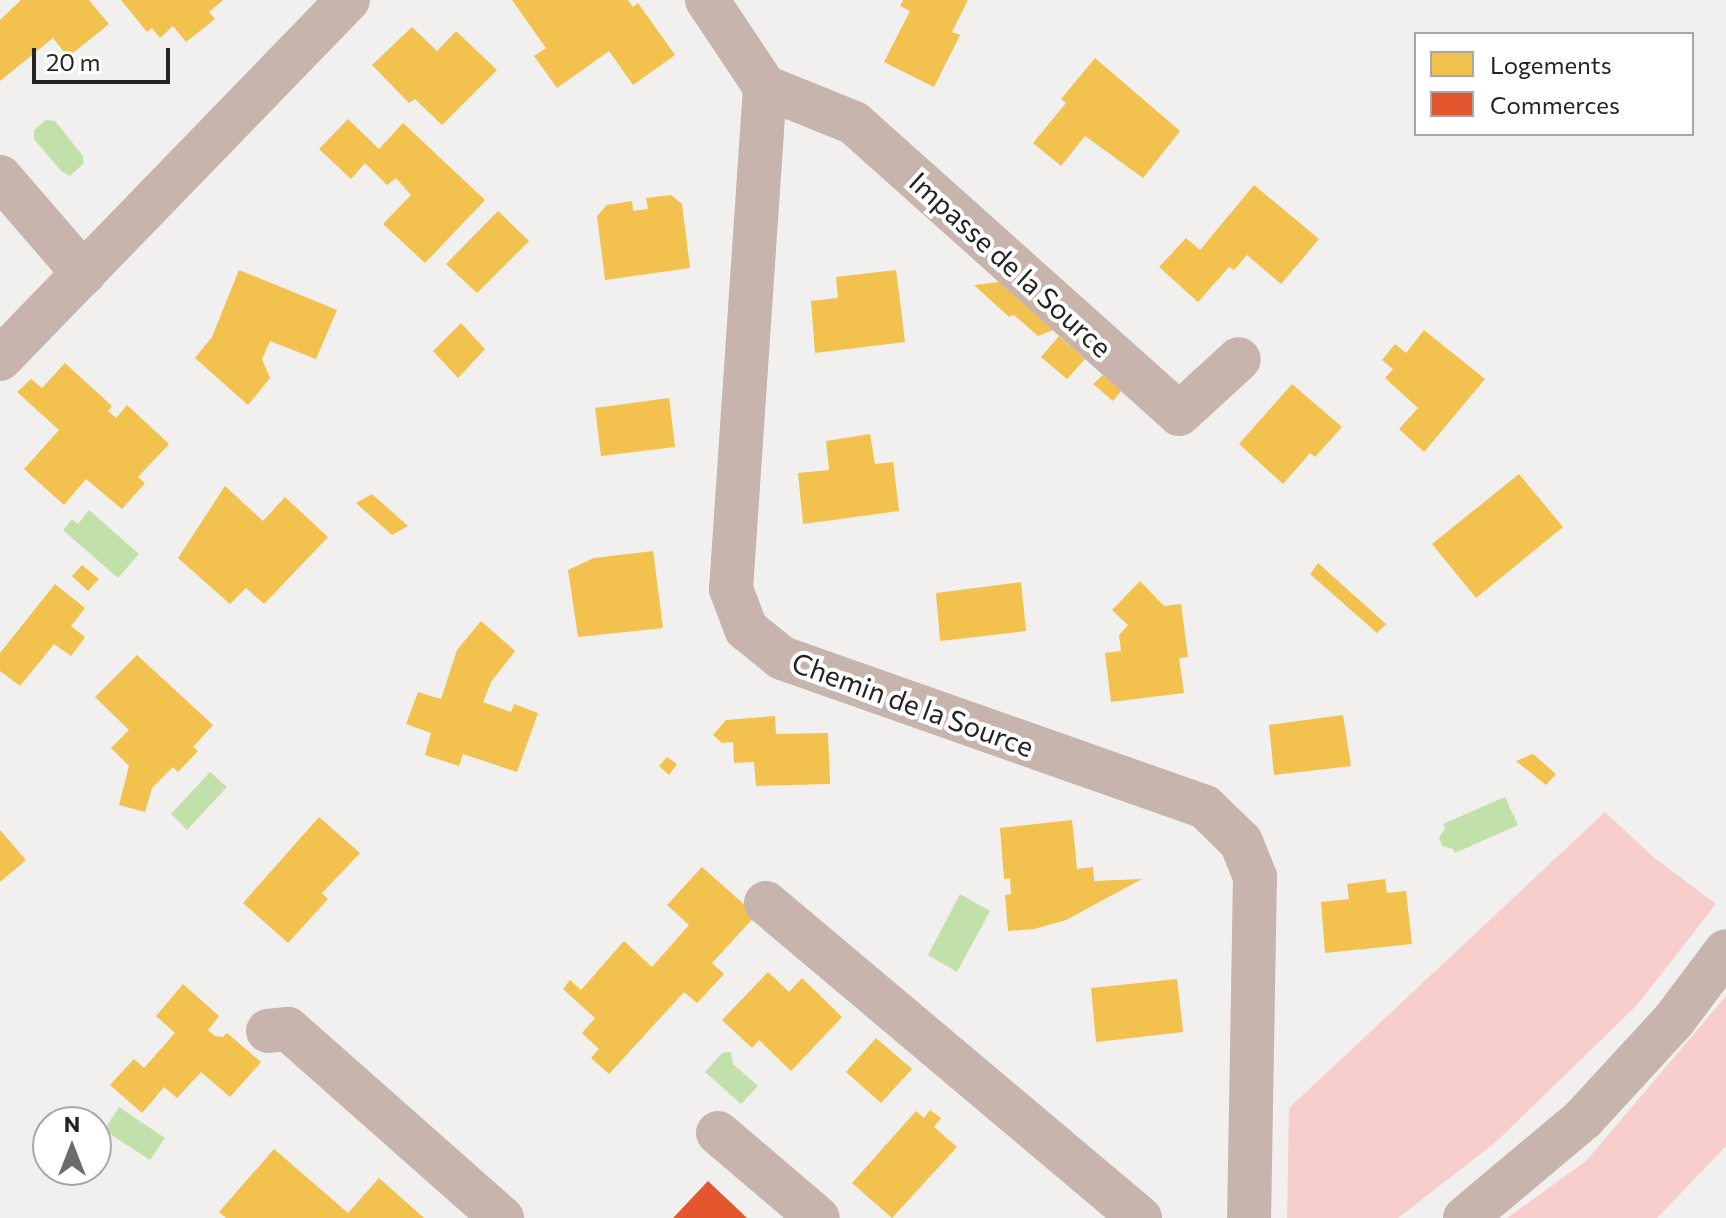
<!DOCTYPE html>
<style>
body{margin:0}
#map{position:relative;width:1726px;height:1218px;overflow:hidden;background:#f2f0ee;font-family:Commissioner,sans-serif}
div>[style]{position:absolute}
.green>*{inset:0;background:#f8cecc}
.water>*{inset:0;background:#c2e0a9}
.homes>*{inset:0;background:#f2c14e}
.shops>*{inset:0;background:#e4572e}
.minor>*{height:44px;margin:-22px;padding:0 22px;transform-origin:22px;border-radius:22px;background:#c7b5ad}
span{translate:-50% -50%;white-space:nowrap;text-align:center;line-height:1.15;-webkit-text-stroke:8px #fff;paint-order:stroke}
.street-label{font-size:28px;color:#252423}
.legend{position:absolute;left:1414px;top:32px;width:280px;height:104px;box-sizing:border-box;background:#fff;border:2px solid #a8a7a7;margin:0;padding:10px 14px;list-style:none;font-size:24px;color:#252423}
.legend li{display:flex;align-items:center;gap:16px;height:40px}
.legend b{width:40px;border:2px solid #a8a7a7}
.north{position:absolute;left:32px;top:1106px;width:80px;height:80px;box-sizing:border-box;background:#fff;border:2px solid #a8a7a7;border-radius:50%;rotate:0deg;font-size:22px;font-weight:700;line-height:32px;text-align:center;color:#252423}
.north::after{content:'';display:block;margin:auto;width:28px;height:36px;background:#6d6b6a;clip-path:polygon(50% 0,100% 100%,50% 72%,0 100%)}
.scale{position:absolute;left:32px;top:48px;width:138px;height:36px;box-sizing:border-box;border:4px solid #252423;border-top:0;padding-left:10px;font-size:24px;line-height:28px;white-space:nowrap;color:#252423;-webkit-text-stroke:6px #fff;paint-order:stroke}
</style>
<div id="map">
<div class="green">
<i style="clip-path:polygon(1605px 812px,1652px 856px,1716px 904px,1637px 1005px,1496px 1142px,1398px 1218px,1287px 1218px,1289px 1108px)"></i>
<i style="clip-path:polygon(1726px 996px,1726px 1146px,1657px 1218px,1507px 1218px,1586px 1161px)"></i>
</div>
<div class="water">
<i style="clip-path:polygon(46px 120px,55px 121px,83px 156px,84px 163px,70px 176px,62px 172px,34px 139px,34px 130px)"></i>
<i style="clip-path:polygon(89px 510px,139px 554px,118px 578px,63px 530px,72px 519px,78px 524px)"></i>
<i style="clip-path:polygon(210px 772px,227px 787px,187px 830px,171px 814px)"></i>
<i style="clip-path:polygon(1505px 797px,1518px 825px,1455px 853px,1453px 849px,1442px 846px,1439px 837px,1445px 829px,1443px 824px)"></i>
<i style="clip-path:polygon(960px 894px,990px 911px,957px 972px,928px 955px)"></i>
<i style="clip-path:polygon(731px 1052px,733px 1064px,758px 1086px,741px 1104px,705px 1072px,722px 1053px)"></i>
<i style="clip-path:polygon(119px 1107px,165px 1138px,150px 1160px,104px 1130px)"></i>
</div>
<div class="homes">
<i style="clip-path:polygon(21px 0,89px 0,109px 24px,68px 57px,53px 38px,0 81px,0 20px)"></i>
<i style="clip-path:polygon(121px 0,223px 0,209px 12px,215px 19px,186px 42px,173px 26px,160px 38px,152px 28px,147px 32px)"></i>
<i style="clip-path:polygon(512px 0,628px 0,633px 7px,638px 3px,675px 55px,633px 85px,609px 51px,557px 88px,534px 56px,546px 48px)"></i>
<i style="clip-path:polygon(903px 0,968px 0,952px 32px,960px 35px,934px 87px,884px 62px,910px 11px,900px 6px)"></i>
<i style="clip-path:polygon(412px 27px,437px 51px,456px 31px,497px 70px,442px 125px,415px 99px,409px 103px,372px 65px)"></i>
<i style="clip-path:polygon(1095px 58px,1180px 131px,1143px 178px,1085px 136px,1061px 166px,1033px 143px,1066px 103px,1061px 99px)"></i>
<i style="clip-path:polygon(348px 119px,379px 149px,403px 123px,485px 200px,425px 263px,383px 224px,411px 195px,396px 178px,387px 185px,365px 163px,351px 179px,319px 149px)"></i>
<i style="clip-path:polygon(1254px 185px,1319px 239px,1281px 284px,1247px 255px,1234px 270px,1229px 267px,1198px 302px,1159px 267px,1186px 238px,1200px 250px)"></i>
<i style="clip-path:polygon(671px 195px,682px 204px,690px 268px,605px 280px,597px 216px,607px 205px,632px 201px,633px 211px,648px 209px,646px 198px)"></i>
<i style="clip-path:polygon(498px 211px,529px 241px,477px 293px,446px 264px)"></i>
<i style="clip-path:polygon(239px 270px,337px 310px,316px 359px,270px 341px,262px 359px,270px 378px,248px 405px,195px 358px,212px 337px)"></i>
<i style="clip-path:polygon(896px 270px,905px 342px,815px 353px,811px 301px,838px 298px,836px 277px)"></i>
<i style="clip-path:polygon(999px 282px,1053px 330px,1038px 336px,1014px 315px,1009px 317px,974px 285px)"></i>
<i style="clip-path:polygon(461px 323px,485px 349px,458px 378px,433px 351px)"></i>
<i style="clip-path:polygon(1424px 330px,1485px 379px,1424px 452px,1399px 429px,1418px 408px,1385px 378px,1393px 369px,1382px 360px,1395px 344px,1406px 353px)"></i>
<i style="clip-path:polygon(1059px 336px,1085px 359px,1067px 379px,1041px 357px)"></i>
<i style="clip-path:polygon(65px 363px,112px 406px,108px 411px,116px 418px,127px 405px,169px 444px,138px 477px,145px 483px,122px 509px,86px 479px,64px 505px,24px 469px,59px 430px,17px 392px,31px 379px,42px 388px)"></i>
<i style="clip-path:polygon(1103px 375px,1121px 391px,1113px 401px,1093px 384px)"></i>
<i style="clip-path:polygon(1292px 384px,1342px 427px,1315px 457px,1310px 453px,1283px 484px,1239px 444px)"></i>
<i style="clip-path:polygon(669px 398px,675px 447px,601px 456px,595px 408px)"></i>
<i style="clip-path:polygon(870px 434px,875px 464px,893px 462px,899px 511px,803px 524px,798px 473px,829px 470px,826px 441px)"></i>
<i style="clip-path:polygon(1519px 474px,1563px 527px,1476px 598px,1432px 544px)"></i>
<i style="clip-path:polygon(225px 486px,263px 521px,285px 497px,328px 537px,264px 604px,246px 588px,230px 604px,178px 558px)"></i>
<i style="clip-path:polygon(372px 494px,408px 526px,392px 535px,356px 503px)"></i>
<i style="clip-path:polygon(653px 551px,663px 628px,578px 637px,568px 570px,594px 558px)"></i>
<i style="clip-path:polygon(1318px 563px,1386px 624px,1377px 633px,1310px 574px)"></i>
<i style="clip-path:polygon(82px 565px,99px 579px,88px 591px,72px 576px)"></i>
<i style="clip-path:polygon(1140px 581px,1164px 606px,1181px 604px,1188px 657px,1179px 658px,1184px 693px,1111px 702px,1105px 653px,1121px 651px,1119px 635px,1128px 625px,1112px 610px)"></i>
<i style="clip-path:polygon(1021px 582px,1026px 631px,940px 641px,936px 593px)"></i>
<i style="clip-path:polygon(55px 584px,85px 608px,71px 626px,85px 637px,71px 656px,54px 644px,20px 686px,0 671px,0 653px)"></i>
<i style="clip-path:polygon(481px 621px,515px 651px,491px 682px,483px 702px,511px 712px,514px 704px,538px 713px,517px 772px,463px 754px,459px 766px,425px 755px,431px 733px,406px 724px,418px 692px,441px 699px,457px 650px)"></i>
<i style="clip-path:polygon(137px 655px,213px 725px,193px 747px,198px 751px,178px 772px,173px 767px,152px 788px,145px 812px,119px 805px,129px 766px,111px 748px,129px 730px,95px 697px)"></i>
<i style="clip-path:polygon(1343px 715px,1351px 766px,1274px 775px,1269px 725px)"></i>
<i style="clip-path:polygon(775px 716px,776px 734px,828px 733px,830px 784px,756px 786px,754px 762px,734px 763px,733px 742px,722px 743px,713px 735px,726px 720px)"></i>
<i style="clip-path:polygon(1533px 754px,1556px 774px,1546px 785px,1516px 761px)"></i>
<i style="clip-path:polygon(667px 757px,677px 764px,669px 775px,659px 766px)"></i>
<i style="clip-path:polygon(319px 817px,360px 853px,322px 893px,328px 899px,288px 943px,243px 903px)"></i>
<i style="clip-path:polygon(1072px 820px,1077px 869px,1093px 867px,1094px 881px,1142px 879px,1066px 920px,1034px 929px,1008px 931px,1005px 895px,1011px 894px,1010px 878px,1004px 879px,1000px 828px)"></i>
<i style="clip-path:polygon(0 830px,26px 860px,0 882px)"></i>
<i style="clip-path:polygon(702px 867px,756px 915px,712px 963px,724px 974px,697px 1003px,684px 992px,609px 1074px,591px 1058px,599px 1049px,582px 1033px,595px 1018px,563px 989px,570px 980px,581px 990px,624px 941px,652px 967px,689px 925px,667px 905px)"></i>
<i style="clip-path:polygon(1385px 879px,1387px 893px,1406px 891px,1412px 944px,1325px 953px,1321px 902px,1349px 899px,1347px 884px)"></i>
<i style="clip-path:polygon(768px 972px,789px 992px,802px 978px,842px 1017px,791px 1071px,759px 1040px,752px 1048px,722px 1020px)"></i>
<i style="clip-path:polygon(1177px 979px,1183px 1032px,1096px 1042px,1091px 988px)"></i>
<i style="clip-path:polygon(183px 984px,219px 1016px,208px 1030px,215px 1036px,223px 1037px,227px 1033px,261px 1062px,230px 1097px,201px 1072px,177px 1098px,164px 1087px,142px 1113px,110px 1085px,134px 1059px,144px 1068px,175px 1033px,156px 1016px)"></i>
<i style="clip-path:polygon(876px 1038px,912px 1069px,881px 1103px,846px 1072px)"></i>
<i style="clip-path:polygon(930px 1110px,941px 1118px,934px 1127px,957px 1147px,892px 1218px,852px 1183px,916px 1111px,924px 1118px)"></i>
<i style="clip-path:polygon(274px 1149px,348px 1213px,379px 1178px,424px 1218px,226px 1218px,219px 1212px)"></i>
</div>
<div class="shops">
<i style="clip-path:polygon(708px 1181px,747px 1218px,673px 1218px)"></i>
</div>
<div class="minor">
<i style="left:707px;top:0;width:105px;rotate:56.3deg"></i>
<i style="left:765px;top:87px;width:503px;rotate:93.87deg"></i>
<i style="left:731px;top:589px;width:43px;rotate:69.4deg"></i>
<i style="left:746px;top:629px;width:46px;rotate:38.9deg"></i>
<i style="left:782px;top:658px;width:448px;rotate:19.4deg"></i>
<i style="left:1205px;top:807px;width:50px;rotate:44.2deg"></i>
<i style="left:1241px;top:842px;width:38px;rotate:68deg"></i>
<i style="left:1255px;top:877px;width:341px;rotate:91deg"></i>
<i style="left:765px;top:87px;width:96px;rotate:22deg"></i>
<i style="left:854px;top:123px;width:436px;rotate:41.8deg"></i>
<i style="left:1179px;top:414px;width:81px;rotate:-42.5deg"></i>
<i style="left:0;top:177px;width:128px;rotate:49.1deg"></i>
<i style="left:0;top:359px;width:500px;rotate:-45.9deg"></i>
<i style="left:766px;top:903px;width:489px;rotate:40.1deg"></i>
<i style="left:268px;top:1031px;width:20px;rotate:-6deg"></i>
<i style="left:288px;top:1029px;width:286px;rotate:41.5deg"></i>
<i style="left:718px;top:1133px;width:131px;rotate:40.4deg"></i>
<i style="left:1465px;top:1218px;width:154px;rotate:-40deg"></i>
<i style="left:1583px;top:1119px;width:134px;rotate:-47.4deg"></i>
<i style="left:1674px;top:1020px;width:86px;rotate:-53deg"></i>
</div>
<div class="street-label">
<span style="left:1011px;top:264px;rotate:42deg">Impasse de la Source</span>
<span style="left:913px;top:704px;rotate:20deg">Chemin de la Source</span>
</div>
<ul class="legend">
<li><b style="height:22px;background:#f2c14e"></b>Logements</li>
<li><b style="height:22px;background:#e4572e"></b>Commerces</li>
</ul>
<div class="north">N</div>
<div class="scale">20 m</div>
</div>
